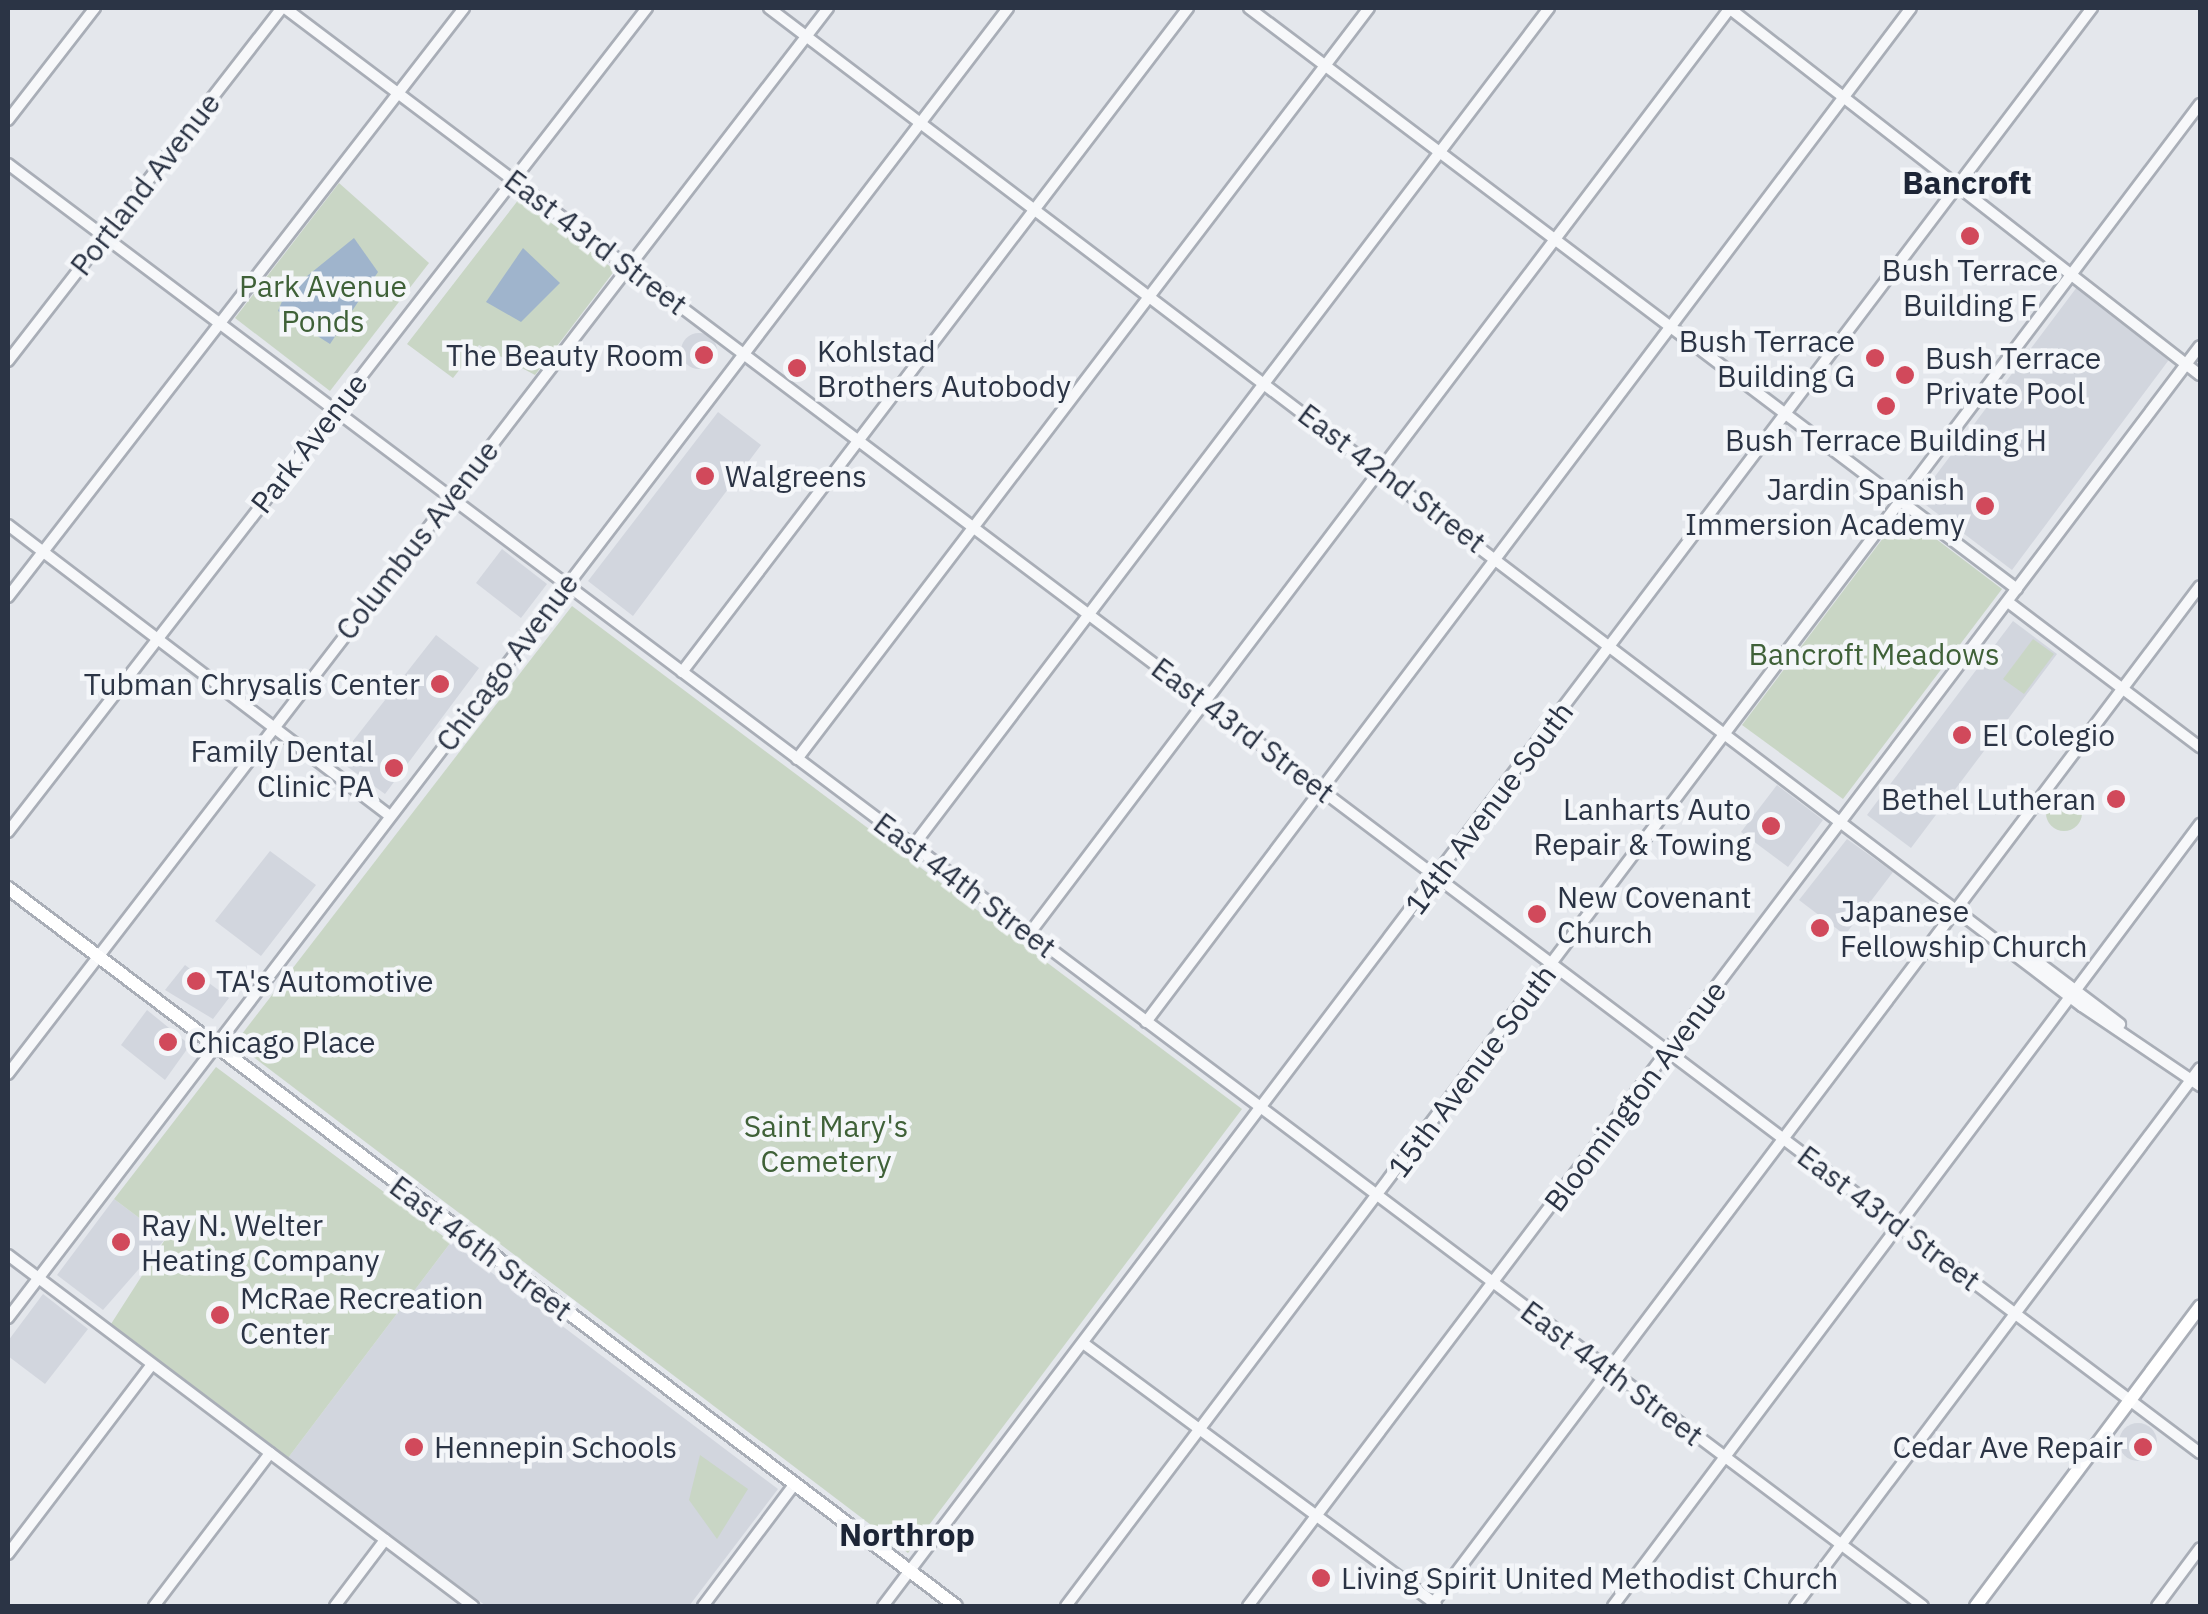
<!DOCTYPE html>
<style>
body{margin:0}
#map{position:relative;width:2208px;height:1614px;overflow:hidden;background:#e4e7ec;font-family:"IBM Plex Sans",sans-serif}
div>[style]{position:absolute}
.built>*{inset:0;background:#d2d6de}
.round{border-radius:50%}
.green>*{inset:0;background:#c9d6c5}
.water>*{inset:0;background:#9fb4cc}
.roads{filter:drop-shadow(2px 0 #a9aeb7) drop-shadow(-2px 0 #a9aeb7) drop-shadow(0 2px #a9aeb7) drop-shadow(0 -2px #a9aeb7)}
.minor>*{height:10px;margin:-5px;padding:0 5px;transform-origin:5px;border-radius:5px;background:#f7f8fa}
.major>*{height:12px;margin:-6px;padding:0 6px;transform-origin:6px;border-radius:6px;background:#fff}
.dots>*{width:28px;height:28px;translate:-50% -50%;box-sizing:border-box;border:5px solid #f4f6f9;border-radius:50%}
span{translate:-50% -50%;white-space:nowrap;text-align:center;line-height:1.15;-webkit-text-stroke:9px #f4f6f9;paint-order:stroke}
.street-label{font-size:30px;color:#2b3445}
.poi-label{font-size:30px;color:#2b3445}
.right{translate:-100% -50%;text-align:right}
.left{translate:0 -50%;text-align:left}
.park-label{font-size:30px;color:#3f6138}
.neighbourhood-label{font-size:32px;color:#1d2536;font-weight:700}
.frame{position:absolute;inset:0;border:10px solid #2b3445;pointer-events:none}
</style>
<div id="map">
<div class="built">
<i style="clip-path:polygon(2077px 287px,2171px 357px,2012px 570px,1918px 499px)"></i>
<i class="round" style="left:681px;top:333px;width:36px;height:36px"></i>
<i style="clip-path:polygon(718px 412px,761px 445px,633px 616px,588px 581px)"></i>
<i style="clip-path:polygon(502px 549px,547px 584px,521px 618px,476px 583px)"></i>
<i style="clip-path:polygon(2013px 621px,2057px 654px,1911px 848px,1867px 815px)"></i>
<i style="clip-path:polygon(436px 635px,479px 668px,385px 794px,338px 760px)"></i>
<i style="clip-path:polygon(1777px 785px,1823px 820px,1788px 867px,1741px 832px)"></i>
<i style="clip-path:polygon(1847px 839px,1893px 872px,1845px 935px,1799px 900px)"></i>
<i style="clip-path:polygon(270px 851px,316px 885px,261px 956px,215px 921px)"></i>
<i style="clip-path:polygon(185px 965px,229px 998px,213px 1019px,165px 990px)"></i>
<i style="clip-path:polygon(147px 1010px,190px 1045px,165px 1080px,121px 1045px)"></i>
<i style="clip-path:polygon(114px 1199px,166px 1238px,103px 1310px,57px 1275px)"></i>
<i style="clip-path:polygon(451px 1242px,778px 1489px,689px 1606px,486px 1606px,288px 1458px)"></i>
<i style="clip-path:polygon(43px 1294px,88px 1329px,45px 1384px,8px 1356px,8px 1341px)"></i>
<i class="round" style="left:2119px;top:1423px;width:38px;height:38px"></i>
</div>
<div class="green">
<i style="clip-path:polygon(339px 183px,429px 263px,330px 391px,235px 318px)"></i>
<i style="clip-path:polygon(519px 199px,615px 270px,535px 375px,479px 345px,453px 378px,407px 344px)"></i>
<i style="clip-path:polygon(1902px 513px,2002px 589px,1843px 799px,1742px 725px)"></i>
<i style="clip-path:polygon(572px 606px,1242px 1109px,908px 1553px,235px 1043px)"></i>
<i style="clip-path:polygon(2033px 639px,2054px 654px,2024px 694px,2003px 679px)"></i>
<i class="round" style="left:2046px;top:795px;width:36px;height:36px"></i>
<i style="clip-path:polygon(216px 1067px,451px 1242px,288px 1458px,111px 1324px,166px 1238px,114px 1199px)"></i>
<i style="clip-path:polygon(700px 1455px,748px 1489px,717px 1539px,689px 1500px)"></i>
</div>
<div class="water">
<i style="clip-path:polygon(354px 238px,378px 272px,330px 344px,278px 311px,285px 294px)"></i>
<i style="clip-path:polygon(523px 248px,560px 283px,521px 322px,486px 302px)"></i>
</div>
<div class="roads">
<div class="minor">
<i style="left:285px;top:8px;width:2399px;rotate:37.04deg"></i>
<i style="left:769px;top:8px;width:1649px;rotate:37.24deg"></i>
<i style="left:2082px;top:1006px;width:143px;rotate:34.1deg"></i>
<i style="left:1249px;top:8px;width:963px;rotate:37.11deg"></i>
<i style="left:1729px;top:8px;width:597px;rotate:37.93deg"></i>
<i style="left:8px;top:120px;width:142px;rotate:-52.2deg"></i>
<i style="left:8px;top:164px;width:2397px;rotate:36.98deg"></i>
<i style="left:8px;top:361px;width:447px;rotate:-52.2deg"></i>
<i style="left:8px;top:525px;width:480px;rotate:37.3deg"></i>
<i style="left:8px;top:597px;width:745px;rotate:-52.25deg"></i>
<i style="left:2008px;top:602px;width:241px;rotate:37.1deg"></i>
<i style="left:682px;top:672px;width:835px;rotate:-52.69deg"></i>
<i style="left:797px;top:759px;width:944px;rotate:-52.71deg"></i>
<i style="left:8px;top:832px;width:1043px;rotate:-52.21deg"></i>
<i style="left:913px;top:846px;width:1052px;rotate:-52.8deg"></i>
<i style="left:1029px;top:934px;width:1161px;rotate:-52.87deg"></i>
<i style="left:2034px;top:959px;width:108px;rotate:37.1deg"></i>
<i style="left:2078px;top:987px;width:204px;rotate:-53.2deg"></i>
<i style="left:1146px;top:1022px;width:1270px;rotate:-52.97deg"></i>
<i style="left:8px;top:1074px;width:1345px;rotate:-52.43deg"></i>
<i style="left:8px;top:1255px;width:583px;rotate:37.05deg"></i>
<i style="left:8px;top:1318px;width:1648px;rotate:-52.64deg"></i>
<i style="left:1083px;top:1343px;width:439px;rotate:36.5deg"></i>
<i style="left:8px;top:1554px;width:238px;rotate:-52.8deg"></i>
<i style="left:154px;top:1606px;width:192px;rotate:-52.8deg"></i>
<i style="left:335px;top:1606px;width:83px;rotate:-52.9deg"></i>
<i style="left:703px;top:1606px;width:151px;rotate:-53.1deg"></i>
<i style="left:883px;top:1606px;width:2004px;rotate:-52.89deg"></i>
<i style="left:1066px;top:1606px;width:1882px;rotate:-52.95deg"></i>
<i style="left:1248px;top:1606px;width:1579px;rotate:-52.93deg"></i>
<i style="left:1431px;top:1606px;width:1277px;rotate:-52.99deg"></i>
<i style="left:1613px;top:1606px;width:761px;rotate:-53.12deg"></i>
<i style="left:1795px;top:1606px;width:673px;rotate:-53.03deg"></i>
<i style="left:2157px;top:1606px;width:72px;rotate:-53.4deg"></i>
</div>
<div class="major">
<i style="left:8px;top:888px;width:1189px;rotate:37.14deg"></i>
<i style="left:1976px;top:1606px;width:374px;rotate:-53.2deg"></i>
</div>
</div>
<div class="dots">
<i style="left:1970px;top:236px;background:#d1495b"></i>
<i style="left:704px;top:355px;background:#d1495b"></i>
<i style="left:1875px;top:358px;background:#d1495b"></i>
<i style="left:797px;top:368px;background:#d1495b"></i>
<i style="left:1905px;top:375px;background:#d1495b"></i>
<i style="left:1886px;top:406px;background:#d1495b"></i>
<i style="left:705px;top:476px;background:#d1495b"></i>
<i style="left:1985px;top:506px;background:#d1495b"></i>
<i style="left:440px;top:684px;background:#d1495b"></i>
<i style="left:1962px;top:735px;background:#d1495b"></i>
<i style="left:394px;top:768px;background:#d1495b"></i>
<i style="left:2116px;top:799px;background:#d1495b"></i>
<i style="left:1771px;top:826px;background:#d1495b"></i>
<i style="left:1537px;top:914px;background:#d1495b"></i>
<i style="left:1820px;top:928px;background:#d1495b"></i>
<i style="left:196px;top:981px;background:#d1495b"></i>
<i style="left:168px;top:1042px;background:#d1495b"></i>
<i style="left:121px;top:1242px;background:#d1495b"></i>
<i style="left:220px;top:1315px;background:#d1495b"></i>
<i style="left:414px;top:1447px;background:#d1495b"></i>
<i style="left:2143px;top:1447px;background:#d1495b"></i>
<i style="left:1321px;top:1578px;background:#d1495b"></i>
</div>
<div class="street-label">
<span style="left:145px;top:184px;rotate:-52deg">Portland Avenue</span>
<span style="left:596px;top:242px;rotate:37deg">East 43rd Street</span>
<span style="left:309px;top:443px;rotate:-52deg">Park Avenue</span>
<span style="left:1392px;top:478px;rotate:37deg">East 42nd Street</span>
<span style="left:417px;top:540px;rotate:-52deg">Columbus Avenue</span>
<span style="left:507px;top:662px;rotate:-53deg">Chicago Avenue</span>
<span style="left:1243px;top:730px;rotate:37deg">East 43rd Street</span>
<span style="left:1489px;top:808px;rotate:-53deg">14th Avenue South</span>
<span style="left:965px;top:885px;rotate:37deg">East 44th Street</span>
<span style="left:1472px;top:1071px;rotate:-53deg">15th Avenue South</span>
<span style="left:1635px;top:1096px;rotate:-53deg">Bloomington Avenue</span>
<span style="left:1889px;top:1218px;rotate:37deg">East 43rd Street</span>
<span style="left:481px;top:1248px;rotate:37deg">East 46th Street</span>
<span style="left:1612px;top:1373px;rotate:37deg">East 44th Street</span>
</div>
<div class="poi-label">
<span style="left:1970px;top:287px">Bush Terrace<br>Building F</span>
<span class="right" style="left:1855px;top:358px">Bush Terrace<br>Building G</span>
<span class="left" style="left:817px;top:368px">Kohlstad<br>Brothers Autobody</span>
<span class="right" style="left:684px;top:355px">The Beauty Room</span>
<span class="left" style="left:1925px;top:375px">Bush Terrace<br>Private Pool</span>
<span style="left:1886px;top:440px">Bush Terrace Building H</span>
<span class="left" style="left:725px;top:476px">Walgreens</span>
<span class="right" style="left:1965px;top:506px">Jardin Spanish<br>Immersion Academy</span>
<span class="right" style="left:420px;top:684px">Tubman Chrysalis Center</span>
<span class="left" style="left:1982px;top:735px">El Colegio</span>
<span class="right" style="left:374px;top:768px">Family Dental<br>Clinic PA</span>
<span class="right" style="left:2096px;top:799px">Bethel Lutheran</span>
<span class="right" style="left:1751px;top:826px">Lanharts Auto<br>Repair &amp; Towing</span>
<span class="left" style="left:1557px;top:914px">New Covenant<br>Church</span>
<span class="left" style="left:1840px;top:928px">Japanese<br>Fellowship Church</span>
<span class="left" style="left:216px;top:981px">TA's Automotive</span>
<span class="left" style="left:188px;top:1042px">Chicago Place</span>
<span class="left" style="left:141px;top:1242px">Ray N. Welter<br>Heating Company</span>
<span class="left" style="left:240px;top:1315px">McRae Recreation<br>Center</span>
<span class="left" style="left:434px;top:1447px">Hennepin Schools</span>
<span class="right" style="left:2123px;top:1447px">Cedar Ave Repair</span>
<span class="left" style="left:1341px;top:1578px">Living Spirit United Methodist Church</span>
</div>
<div class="park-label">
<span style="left:323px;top:303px">Park Avenue<br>Ponds</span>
<span style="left:1874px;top:654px">Bancroft Meadows</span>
<span style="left:826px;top:1143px">Saint Mary's<br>Cemetery</span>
</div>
<div class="neighbourhood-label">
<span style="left:1967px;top:182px">Bancroft</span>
<span style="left:907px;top:1534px">Northrop</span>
</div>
<div class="frame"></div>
</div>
